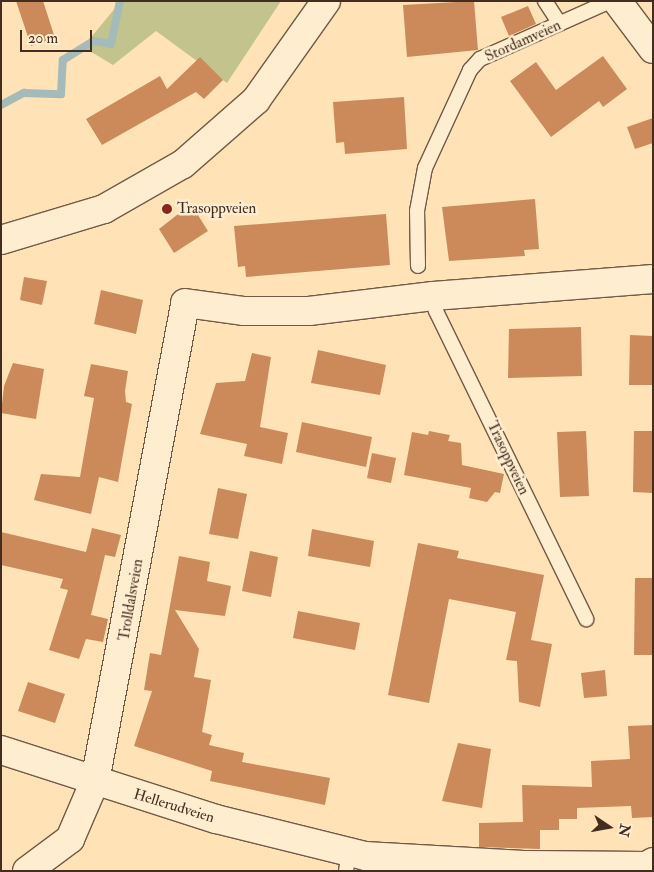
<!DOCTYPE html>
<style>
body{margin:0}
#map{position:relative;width:654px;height:872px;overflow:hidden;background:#ffe3b6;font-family:"IM FELL Double Pica",serif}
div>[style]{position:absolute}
.green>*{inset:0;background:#c2c38d}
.stream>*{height:8px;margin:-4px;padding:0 4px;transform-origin:4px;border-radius:4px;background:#a5bbb9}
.building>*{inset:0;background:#cc8a5b}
.roads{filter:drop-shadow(1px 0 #725a46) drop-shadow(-1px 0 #725a46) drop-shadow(0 1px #725a46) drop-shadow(0 -1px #725a46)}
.service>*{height:14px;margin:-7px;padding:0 7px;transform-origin:7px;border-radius:7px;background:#ffedd0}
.minor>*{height:28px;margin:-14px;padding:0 14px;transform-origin:14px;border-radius:14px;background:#ffedd0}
.secondary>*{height:28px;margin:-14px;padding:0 14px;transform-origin:14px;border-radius:14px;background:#ffedd0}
.dots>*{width:14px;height:14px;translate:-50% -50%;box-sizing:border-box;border:2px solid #ffedd0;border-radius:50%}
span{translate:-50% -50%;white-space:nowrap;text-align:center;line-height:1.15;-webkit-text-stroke:5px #ffedd0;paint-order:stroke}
.street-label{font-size:15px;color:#432d21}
.poi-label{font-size:15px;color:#432d21}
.left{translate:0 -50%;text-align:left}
.frame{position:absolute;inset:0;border:2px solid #432d21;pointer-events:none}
.north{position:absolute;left:584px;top:802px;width:50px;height:50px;-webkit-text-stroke:4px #ffedd0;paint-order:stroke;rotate:102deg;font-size:14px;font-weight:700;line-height:20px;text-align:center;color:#432d21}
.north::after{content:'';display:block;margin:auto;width:18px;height:22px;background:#432d21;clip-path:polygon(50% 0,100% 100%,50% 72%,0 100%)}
.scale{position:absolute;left:20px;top:30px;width:72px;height:22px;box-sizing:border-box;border:2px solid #432d21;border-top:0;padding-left:6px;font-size:15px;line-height:18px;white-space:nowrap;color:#432d21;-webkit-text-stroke:4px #ffedd0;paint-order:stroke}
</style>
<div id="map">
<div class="green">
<i style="clip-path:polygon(121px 1px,281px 1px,227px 83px,156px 31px,113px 65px,83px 47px)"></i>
</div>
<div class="stream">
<i style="left:1px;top:105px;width:26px;rotate:-28deg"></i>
<i style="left:24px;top:93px;width:37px;rotate:2deg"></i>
<i style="left:61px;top:94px;width:34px;rotate:-87deg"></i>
<i style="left:63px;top:60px;width:36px;rotate:-32deg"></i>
<i style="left:93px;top:41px;width:18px;rotate:9deg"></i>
<i style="left:111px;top:44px;width:44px;rotate:-78.2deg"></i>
</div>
<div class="building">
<i style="clip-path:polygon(16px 1px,43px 1px,55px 38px,31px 46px)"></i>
<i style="clip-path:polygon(474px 1px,478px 50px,407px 57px,403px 5px)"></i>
<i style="clip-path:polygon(528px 6px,536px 24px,509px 36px,501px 17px)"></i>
<i style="clip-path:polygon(603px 56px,627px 89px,603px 107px,599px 101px,551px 137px,510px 81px,536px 62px,556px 90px)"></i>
<i style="clip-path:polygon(200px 57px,223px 80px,204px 99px,196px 92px,102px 145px,86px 119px,160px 76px,167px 89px)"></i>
<i style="clip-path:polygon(404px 97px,407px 149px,345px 154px,344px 142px,336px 143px,333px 102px)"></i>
<i style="clip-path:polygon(653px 118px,653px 143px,635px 149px,627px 127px)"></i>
<i style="clip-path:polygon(535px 199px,539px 249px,524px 250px,525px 256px,449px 261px,442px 207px)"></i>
<i style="clip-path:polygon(191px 204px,208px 231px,174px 253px,159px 229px)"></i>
<i style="clip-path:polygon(386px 214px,390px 265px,246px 277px,245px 266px,238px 267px,234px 226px)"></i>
<i style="clip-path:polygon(24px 277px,47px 281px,42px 305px,20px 300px)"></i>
<i style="clip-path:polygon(101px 290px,143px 300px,136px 334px,94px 324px)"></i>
<i style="clip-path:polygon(581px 327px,582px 376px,508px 378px,509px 329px)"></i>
<i style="clip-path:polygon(630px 335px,653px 336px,653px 385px,629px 385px)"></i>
<i style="clip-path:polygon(318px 350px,386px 365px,380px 395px,311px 383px)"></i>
<i style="clip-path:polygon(252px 353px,271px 357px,260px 427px,288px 433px,282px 464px,244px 456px,247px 444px,200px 434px,216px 383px,245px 381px)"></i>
<i style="clip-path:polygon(13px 363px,44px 369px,36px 419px,1px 413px,4px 386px)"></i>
<i style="clip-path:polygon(91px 364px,128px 371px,125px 391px,126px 402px,132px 404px,118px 482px,99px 477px,91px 514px,34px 500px,41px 474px,80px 477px,94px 398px,84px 396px)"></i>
<i style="clip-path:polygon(302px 422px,372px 437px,366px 467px,296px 452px)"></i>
<i style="clip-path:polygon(429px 431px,450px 435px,448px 441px,461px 443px,462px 465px,504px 474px,500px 493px,495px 492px,487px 502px,469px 498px,471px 488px,404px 475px,412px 432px,428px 435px)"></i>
<i style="clip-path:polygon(586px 431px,589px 496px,560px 497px,557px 432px)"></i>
<i style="clip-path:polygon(634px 431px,653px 431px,653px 493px,633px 492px)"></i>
<i style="clip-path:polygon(372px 453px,396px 458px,391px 483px,367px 478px)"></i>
<i style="clip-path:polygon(218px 488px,247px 494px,238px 539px,209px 534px)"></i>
<i style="clip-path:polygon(92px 528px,121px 535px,115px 557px,105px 555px,91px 615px,108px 619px,103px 642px,86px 639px,79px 659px,49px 650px,68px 590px,60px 588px,63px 579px,1px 565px,1px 532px,86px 552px)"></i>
<i style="clip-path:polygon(312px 529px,374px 541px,370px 567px,308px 556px)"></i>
<i style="clip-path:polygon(418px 543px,459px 551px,457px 558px,544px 575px,531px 640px,552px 644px,540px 707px,519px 702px,517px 661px,506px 660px,516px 612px,449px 599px,429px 703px,388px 695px)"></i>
<i style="clip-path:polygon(250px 551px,278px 557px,271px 597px,242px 591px)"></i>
<i style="clip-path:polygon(179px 556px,210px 562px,207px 581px,231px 586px,225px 616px,175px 610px,199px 649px,194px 677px,211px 680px,202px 732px,212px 735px,209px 745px,244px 753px,242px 762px,330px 778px,325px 805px,210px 781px,212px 771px,134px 746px,152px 691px,144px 690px,150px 653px,161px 655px)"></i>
<i style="clip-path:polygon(635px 578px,653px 578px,653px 655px,634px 655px)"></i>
<i style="clip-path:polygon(298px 611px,360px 623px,355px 650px,293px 638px)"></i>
<i style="clip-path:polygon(605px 670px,607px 696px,584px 698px,581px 673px)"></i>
<i style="clip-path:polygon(28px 682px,65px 694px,55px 723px,18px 711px)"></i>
<i style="clip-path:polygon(653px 725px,653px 817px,632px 818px,631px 806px,577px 808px,577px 819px,559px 819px,559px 830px,540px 830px,540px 849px,479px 847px,479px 823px,523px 822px,522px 785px,592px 787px,591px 761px,630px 759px,628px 726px)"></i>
<i style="clip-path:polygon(458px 743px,491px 749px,482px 808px,442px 801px)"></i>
</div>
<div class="roads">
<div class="service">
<i style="left:545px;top:1px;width:27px;rotate:57deg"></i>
<i style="left:418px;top:266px;width:55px;rotate:-91deg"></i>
<i style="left:417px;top:211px;width:44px;rotate:-79.5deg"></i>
<i style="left:425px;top:168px;width:108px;rotate:-65.3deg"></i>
<i style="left:470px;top:70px;width:15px;rotate:-48deg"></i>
<i style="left:480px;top:59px;width:142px;rotate:-24deg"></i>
<i style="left:433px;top:296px;width:15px;rotate:79deg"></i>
<i style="left:436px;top:311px;width:343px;rotate:64deg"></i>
<i style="left:346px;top:871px;width:19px;rotate:-81deg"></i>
</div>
<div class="minor">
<i style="left:617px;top:1px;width:60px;rotate:53.1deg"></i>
<i style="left:1px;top:750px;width:226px;rotate:17.8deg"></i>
<i style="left:216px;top:819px;width:154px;rotate:13.9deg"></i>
<i style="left:365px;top:856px;width:159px;rotate:3.2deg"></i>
<i style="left:524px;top:865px;width:122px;rotate:0.5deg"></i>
<i style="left:646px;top:866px;width:8px;rotate:-30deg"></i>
<i style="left:27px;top:871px;width:54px;rotate:-36.7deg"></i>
<i style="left:70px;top:839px;width:63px;rotate:-66.7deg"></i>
<i style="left:95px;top:781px;width:486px;rotate:-79.3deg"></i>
<i style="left:185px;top:303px;width:60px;rotate:7.7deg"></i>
<i style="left:244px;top:311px;width:65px"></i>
<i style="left:309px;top:311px;width:125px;rotate:-6.9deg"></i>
<i style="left:433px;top:296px;width:221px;rotate:-4.4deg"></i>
</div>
<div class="secondary">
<i style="left:1px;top:240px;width:108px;rotate:-16.8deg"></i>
<i style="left:104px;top:209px;width:91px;rotate:-29.7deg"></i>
<i style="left:183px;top:164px;width:97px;rotate:-41.2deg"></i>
<i style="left:256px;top:100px;width:121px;rotate:-54.7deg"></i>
</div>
</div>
<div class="dots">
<i style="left:167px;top:209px;background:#8f2418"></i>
</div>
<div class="street-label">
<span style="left:523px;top:41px;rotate:-24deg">Stordamveien</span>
<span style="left:508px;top:458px;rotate:65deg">Trasoppveien</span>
<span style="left:131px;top:600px;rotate:-80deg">Trolldalsveien</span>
<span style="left:174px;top:806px;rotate:17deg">Hellerudveien</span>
</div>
<div class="poi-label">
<span class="left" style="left:177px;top:209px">Trasoppveien</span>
</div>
<div class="frame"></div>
<div class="north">N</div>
<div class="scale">20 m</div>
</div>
